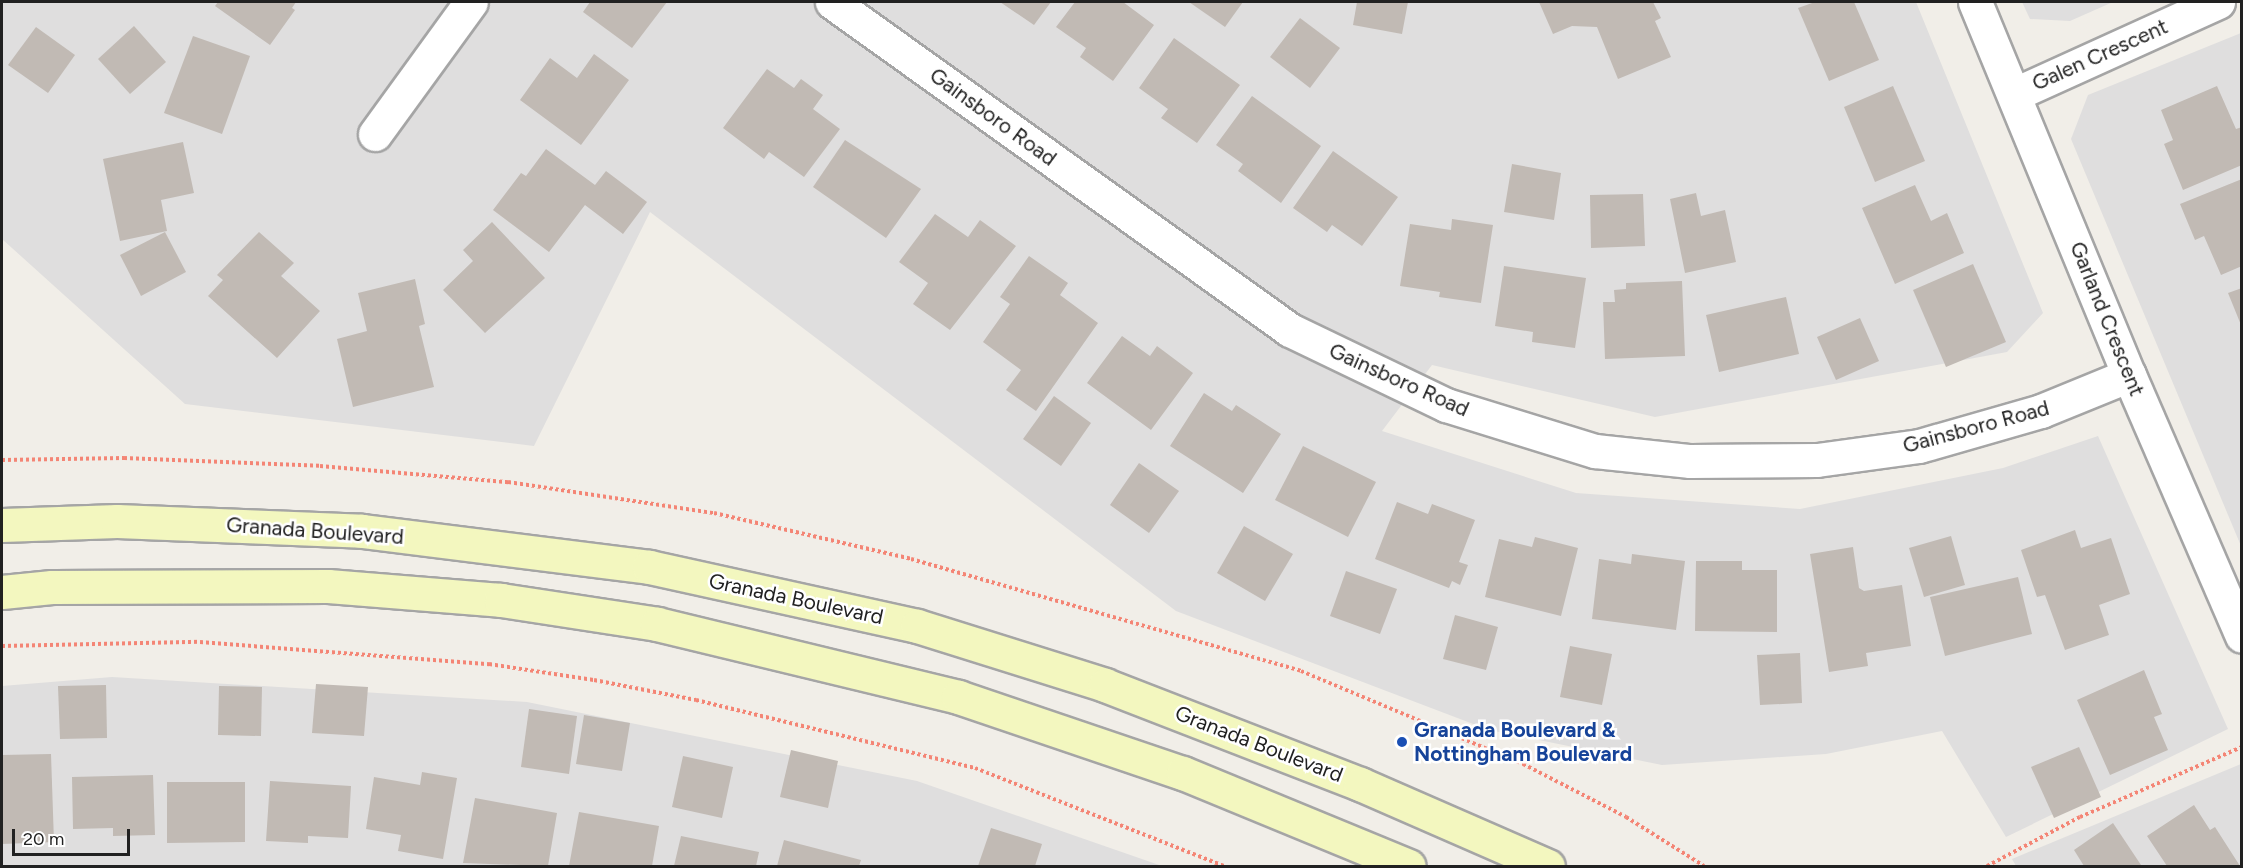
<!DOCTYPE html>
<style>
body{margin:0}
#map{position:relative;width:2243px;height:868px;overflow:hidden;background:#f1eee8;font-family:Figtree,sans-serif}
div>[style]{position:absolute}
.residential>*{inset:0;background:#dfdede}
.building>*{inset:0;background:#c1bab4}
.path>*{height:4px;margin-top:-2px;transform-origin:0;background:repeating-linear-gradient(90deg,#f48575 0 3px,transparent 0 6px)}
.roads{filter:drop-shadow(2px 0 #a5a5a5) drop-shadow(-2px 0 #a5a5a5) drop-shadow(0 2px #a5a5a5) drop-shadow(0 -2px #a5a5a5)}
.minor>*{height:33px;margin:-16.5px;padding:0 16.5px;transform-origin:16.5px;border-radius:16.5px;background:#fff}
.secondary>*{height:33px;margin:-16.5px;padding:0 16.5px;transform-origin:16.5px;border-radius:16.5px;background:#f3f7bf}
.dots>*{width:16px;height:16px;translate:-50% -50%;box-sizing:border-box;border:3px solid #fff;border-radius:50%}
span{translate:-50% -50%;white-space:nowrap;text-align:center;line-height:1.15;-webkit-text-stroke:5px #fff;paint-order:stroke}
.street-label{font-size:21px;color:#212121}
.transit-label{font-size:21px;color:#164399;font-weight:700}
.left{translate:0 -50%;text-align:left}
.frame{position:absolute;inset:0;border:3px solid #212121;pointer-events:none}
.scale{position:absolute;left:12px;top:829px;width:118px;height:27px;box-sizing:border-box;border:3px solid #212121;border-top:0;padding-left:8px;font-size:18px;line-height:21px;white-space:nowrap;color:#212121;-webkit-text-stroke:4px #fff;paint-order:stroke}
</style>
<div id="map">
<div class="residential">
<i style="clip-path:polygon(2px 2px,1916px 2px,2043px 313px,2007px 352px,1655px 417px,1432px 365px,1382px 431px,1576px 493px,1800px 509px,2003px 468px,2098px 436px,2228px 729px,2006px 837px,1942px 731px,1826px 754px,1662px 765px,1489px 730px,1176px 611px,650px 212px,534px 446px,185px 404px,2px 239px)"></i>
<i style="clip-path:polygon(2022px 2px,2113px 2px,2070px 21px,2030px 19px)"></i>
<i style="clip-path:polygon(2241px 33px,2241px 546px,2071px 139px,2088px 95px)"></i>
<i style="clip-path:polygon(112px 677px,527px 702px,917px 781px,1162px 866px,2px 866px,2px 686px)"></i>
<i style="clip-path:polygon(2241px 764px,2241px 866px,2016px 866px,2012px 859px)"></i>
</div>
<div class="building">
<i style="clip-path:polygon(218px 2px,296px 2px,292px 8px,295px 10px,270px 45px,215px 6px)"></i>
<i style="clip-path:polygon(590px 2px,667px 2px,632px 48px,583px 12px)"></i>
<i style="clip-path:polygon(1000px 2px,1051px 2px,1034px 25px)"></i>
<i style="clip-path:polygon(1075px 2px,1123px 2px,1154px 25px,1113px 81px,1080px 57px,1086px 48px,1056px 27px)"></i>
<i style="clip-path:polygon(1189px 2px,1243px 2px,1225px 27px)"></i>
<i style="clip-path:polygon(1357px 2px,1408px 2px,1402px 34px,1353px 25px)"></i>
<i style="clip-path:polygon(1539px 2px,1653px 2px,1661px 18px,1655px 21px,1671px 57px,1618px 79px,1597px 27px,1572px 26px,1553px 34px)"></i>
<i style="clip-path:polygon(1815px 2px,1854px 2px,1879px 60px,1829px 81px,1798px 8px)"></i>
<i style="clip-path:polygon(1300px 18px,1340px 48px,1310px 88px,1270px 57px)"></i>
<i style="clip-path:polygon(134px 26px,166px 62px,130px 94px,98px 59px)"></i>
<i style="clip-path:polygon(36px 27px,75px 55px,48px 93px,8px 65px)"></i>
<i style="clip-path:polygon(193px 36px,250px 56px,222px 134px,164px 113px)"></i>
<i style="clip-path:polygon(1174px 38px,1240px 85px,1197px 143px,1161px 118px,1168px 109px,1139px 88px)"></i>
<i style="clip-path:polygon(594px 54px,629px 80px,581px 145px,520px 100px,550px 58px,577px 78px)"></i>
<i style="clip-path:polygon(767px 69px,794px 88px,801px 79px,823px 95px,813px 109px,840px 129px,804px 177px,769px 152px,764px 159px,723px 128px)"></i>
<i style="clip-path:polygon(1893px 86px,1925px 161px,1875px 182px,1844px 107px)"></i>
<i style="clip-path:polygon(2217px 86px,2236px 129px,2242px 127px,2242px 165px,2183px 190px,2164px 144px,2173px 140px,2161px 110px)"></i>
<i style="clip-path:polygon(1252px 96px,1321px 146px,1281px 203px,1238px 171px,1243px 164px,1216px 145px)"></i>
<i style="clip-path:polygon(845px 140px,921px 189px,886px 238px,813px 187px)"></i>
<i style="clip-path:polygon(183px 142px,194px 193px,161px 200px,167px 231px,120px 241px,103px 159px)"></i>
<i style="clip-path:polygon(546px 149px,595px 185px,606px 171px,647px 202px,623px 234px,585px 205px,549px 252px,493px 210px,521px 173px,526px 176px)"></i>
<i style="clip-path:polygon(1333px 151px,1398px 197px,1362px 246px,1332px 225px,1327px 232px,1293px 208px)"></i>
<i style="clip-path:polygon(1512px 164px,1561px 173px,1554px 220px,1504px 212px)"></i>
<i style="clip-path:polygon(2242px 179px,2242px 266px,2221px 275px,2204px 236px,2195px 240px,2180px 204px)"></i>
<i style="clip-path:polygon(1915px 185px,1931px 221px,1947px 213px,1964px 253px,1895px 284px,1862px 208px)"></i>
<i style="clip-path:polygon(1696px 193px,1701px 216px,1725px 210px,1736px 262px,1685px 273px,1670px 199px)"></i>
<i style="clip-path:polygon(1643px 194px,1645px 246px,1591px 248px,1590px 195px)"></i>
<i style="clip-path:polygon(935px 214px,968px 237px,980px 220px,1016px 246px,950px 330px,913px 304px,928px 283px,899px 262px)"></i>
<i style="clip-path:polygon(1452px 219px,1493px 225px,1481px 303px,1439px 297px,1440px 292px,1400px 286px,1410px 224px,1451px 230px)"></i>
<i style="clip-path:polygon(492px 222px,545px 278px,485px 333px,443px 290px,473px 261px,463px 250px)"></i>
<i style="clip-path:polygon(165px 232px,186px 272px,141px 296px,120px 255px)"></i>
<i style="clip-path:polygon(259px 232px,294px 263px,281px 276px,320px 311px,277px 358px,208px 296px,223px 280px,217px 275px)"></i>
<i style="clip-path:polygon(1029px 256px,1068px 283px,1060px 295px,1098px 323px,1036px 411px,1006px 390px,1021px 370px,983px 342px,1010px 304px,1000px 297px)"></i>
<i style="clip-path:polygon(1973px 264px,2006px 342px,1946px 367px,1913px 290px)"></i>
<i style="clip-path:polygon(1504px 266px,1586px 278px,1575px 348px,1532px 342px,1533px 332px,1495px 326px)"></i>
<i style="clip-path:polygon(415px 279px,425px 324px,419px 326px,434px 387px,353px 407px,337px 339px,367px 331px,358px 293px)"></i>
<i style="clip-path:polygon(1682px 281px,1685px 356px,1605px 359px,1603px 302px,1615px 302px,1614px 290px,1626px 289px,1626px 283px)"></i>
<i style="clip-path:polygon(2242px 288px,2242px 325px,2241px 325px,2228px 293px)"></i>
<i style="clip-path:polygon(1786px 297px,1799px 354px,1719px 372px,1706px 315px)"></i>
<i style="clip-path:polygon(1860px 318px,1879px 361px,1836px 380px,1817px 337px)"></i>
<i style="clip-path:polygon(1122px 336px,1150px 356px,1157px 346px,1193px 373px,1151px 430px,1087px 383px)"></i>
<i style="clip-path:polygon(1204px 393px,1232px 411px,1236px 405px,1281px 434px,1243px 493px,1170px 446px)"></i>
<i style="clip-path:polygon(1054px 396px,1091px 423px,1061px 466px,1023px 439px)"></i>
<i style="clip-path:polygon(1303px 446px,1376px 482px,1348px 537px,1275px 500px)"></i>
<i style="clip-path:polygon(1139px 463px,1179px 491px,1149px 533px,1110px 505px)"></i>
<i style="clip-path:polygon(1397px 502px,1428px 514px,1432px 504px,1475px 520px,1459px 562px,1468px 565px,1460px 585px,1452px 581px,1449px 588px,1375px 559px)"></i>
<i style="clip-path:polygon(1244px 526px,1293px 554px,1265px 601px,1217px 573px)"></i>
<i style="clip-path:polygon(2075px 530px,2081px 548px,2111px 538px,2130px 594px,2099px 605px,2109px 635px,2065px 650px,2045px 595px,2037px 597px,2021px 550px)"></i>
<i style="clip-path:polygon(1951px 536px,1965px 585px,1924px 597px,1909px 548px)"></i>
<i style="clip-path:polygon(1535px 537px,1578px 548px,1561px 616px,1485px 597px,1499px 539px,1532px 547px)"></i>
<i style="clip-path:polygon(1853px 547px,1859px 588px,1864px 591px,1902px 585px,1911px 646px,1866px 653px,1868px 666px,1829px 672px,1810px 554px)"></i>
<i style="clip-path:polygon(1632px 554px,1685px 561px,1676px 630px,1592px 619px,1599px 559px,1631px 564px)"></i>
<i style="clip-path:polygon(1696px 561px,1742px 561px,1742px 570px,1777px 570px,1777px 632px,1695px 631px)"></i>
<i style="clip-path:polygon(1346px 571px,1397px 589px,1380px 634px,1330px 616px)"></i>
<i style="clip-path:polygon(2018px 577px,2032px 634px,1945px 656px,1930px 597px)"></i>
<i style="clip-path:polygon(1455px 615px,1498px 627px,1486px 670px,1443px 659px)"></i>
<i style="clip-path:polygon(1570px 646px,1612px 654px,1602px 705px,1560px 697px)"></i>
<i style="clip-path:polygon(1800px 653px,1802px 703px,1760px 705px,1757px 655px)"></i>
<i style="clip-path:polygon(2144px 670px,2162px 714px,2154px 717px,2168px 750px,2110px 775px,2077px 700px)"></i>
<i style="clip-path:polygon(316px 684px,368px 687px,364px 736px,312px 733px)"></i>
<i style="clip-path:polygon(106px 685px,107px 738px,60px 739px,58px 686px)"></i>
<i style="clip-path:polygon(219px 686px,262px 687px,261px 736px,218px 735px)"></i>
<i style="clip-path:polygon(529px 709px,577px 716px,569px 774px,521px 767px)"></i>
<i style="clip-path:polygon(584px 715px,630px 723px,622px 771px,576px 764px)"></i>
<i style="clip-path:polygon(2079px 747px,2101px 797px,2054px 818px,2031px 767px)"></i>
<i style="clip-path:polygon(791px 750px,838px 761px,828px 808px,780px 797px)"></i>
<i style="clip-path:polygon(51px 754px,54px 842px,2px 844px,2px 755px)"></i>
<i style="clip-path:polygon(683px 756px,733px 767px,722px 818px,672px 807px)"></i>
<i style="clip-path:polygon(422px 772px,457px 778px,443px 859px,398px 851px,401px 835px,366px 829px,374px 777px,420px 785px)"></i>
<i style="clip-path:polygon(153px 775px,155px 835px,113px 836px,113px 828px,73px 829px,72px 777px)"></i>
<i style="clip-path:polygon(270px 781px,351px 786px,348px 838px,308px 836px,308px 843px,266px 841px)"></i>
<i style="clip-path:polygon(167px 782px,245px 782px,245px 842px,167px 843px)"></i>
<i style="clip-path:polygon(475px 798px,557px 813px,548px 866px,463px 863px)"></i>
<i style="clip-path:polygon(2194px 805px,2210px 830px,2215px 827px,2240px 866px,2167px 866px,2147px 836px)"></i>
<i style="clip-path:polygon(579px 812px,659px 826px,652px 866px,569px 866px)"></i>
<i style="clip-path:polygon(2113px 823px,2141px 865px,2084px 866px,2074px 850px)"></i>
<i style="clip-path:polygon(991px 828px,1042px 844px,1035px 866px,978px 866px)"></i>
<i style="clip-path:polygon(681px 836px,759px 852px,756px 866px,674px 866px)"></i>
<i style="clip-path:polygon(784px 840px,861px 860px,859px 866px,777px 866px)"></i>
</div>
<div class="path">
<i style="left:2px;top:460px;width:122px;rotate:-0.9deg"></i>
<i style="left:124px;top:458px;width:196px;rotate:2.3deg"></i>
<i style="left:320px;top:466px;width:189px;rotate:4.9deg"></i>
<i style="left:508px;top:482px;width:208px;rotate:8.6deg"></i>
<i style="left:714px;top:513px;width:202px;rotate:13.1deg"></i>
<i style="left:911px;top:559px;width:406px;rotate:16deg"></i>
<i style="left:1301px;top:671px;width:241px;rotate:22.7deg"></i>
<i style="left:1523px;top:764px;width:116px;rotate:27.2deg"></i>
<i style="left:1626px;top:817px;width:92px;rotate:32.1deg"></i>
<i style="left:2px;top:646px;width:198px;rotate:-1.2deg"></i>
<i style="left:200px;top:642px;width:290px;rotate:4.4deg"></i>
<i style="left:489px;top:664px;width:106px;rotate:8.7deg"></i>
<i style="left:594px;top:680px;width:104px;rotate:11.1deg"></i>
<i style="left:696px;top:700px;width:287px;rotate:13.7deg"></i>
<i style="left:975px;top:768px;width:268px;rotate:21.5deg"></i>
<i style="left:1987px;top:866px;width:105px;rotate:-27.8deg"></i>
<i style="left:2080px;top:817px;width:176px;rotate:-23.4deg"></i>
</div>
<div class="roads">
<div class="minor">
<i style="left:832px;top:2px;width:563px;rotate:35.61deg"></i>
<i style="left:1290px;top:330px;width:173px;rotate:25.7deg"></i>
<i style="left:1446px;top:405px;width:156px;rotate:17.2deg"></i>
<i style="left:1595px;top:451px;width:96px;rotate:6deg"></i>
<i style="left:1690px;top:461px;width:127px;rotate:-0.5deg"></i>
<i style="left:1817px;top:460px;width:103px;rotate:-7.8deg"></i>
<i style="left:1919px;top:446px;width:127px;rotate:-16deg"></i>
<i style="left:2041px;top:411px;width:95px;rotate:-22.2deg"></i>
<i style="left:1975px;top:2px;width:404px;rotate:67.6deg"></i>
<i style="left:2129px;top:375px;width:284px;rotate:66.6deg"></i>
<i style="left:2015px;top:94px;width:223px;rotate:-24.4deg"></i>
<i style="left:375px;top:134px;width:163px;rotate:-54deg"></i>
</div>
<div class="secondary">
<i style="left:2px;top:525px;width:115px;rotate:-2deg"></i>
<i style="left:117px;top:521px;width:245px;rotate:2.3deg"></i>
<i style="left:362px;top:531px;width:289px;rotate:7.1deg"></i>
<i style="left:649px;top:567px;width:274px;rotate:12.4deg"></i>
<i style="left:917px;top:626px;width:197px;rotate:17.4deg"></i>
<i style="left:1105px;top:685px;width:274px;rotate:21.2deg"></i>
<i style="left:1360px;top:784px;width:205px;rotate:23.6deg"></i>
<i style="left:2px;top:592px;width:50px;rotate:-5.7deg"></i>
<i style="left:52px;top:587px;width:276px;rotate:-0.2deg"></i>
<i style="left:328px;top:586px;width:174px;rotate:4.6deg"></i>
<i style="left:501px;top:600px;width:158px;rotate:8.7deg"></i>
<i style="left:657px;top:624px;width:310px;rotate:13.6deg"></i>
<i style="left:958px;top:697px;width:237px;rotate:18.7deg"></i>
<i style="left:1183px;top:773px;width:244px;rotate:22.4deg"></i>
</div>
</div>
<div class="dots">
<i style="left:1402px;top:742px;background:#1a4fb4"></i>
</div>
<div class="street-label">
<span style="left:2100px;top:55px;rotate:-24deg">Galen Crescent</span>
<span style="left:993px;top:117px;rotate:36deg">Gainsboro Road</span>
<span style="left:2107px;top:319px;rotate:68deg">Garland Crescent</span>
<span style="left:1399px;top:380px;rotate:24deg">Gainsboro Road</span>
<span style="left:1976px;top:427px;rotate:-15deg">Gainsboro Road</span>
<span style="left:315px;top:531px;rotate:4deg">Granada Boulevard</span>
<span style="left:796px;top:599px;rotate:12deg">Granada Boulevard</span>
<span style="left:1259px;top:744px;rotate:21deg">Granada Boulevard</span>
</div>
<div class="transit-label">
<span class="left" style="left:1414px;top:742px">Granada Boulevard &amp;<br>Nottingham Boulevard</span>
</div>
<div class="frame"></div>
<div class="scale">20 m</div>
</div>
